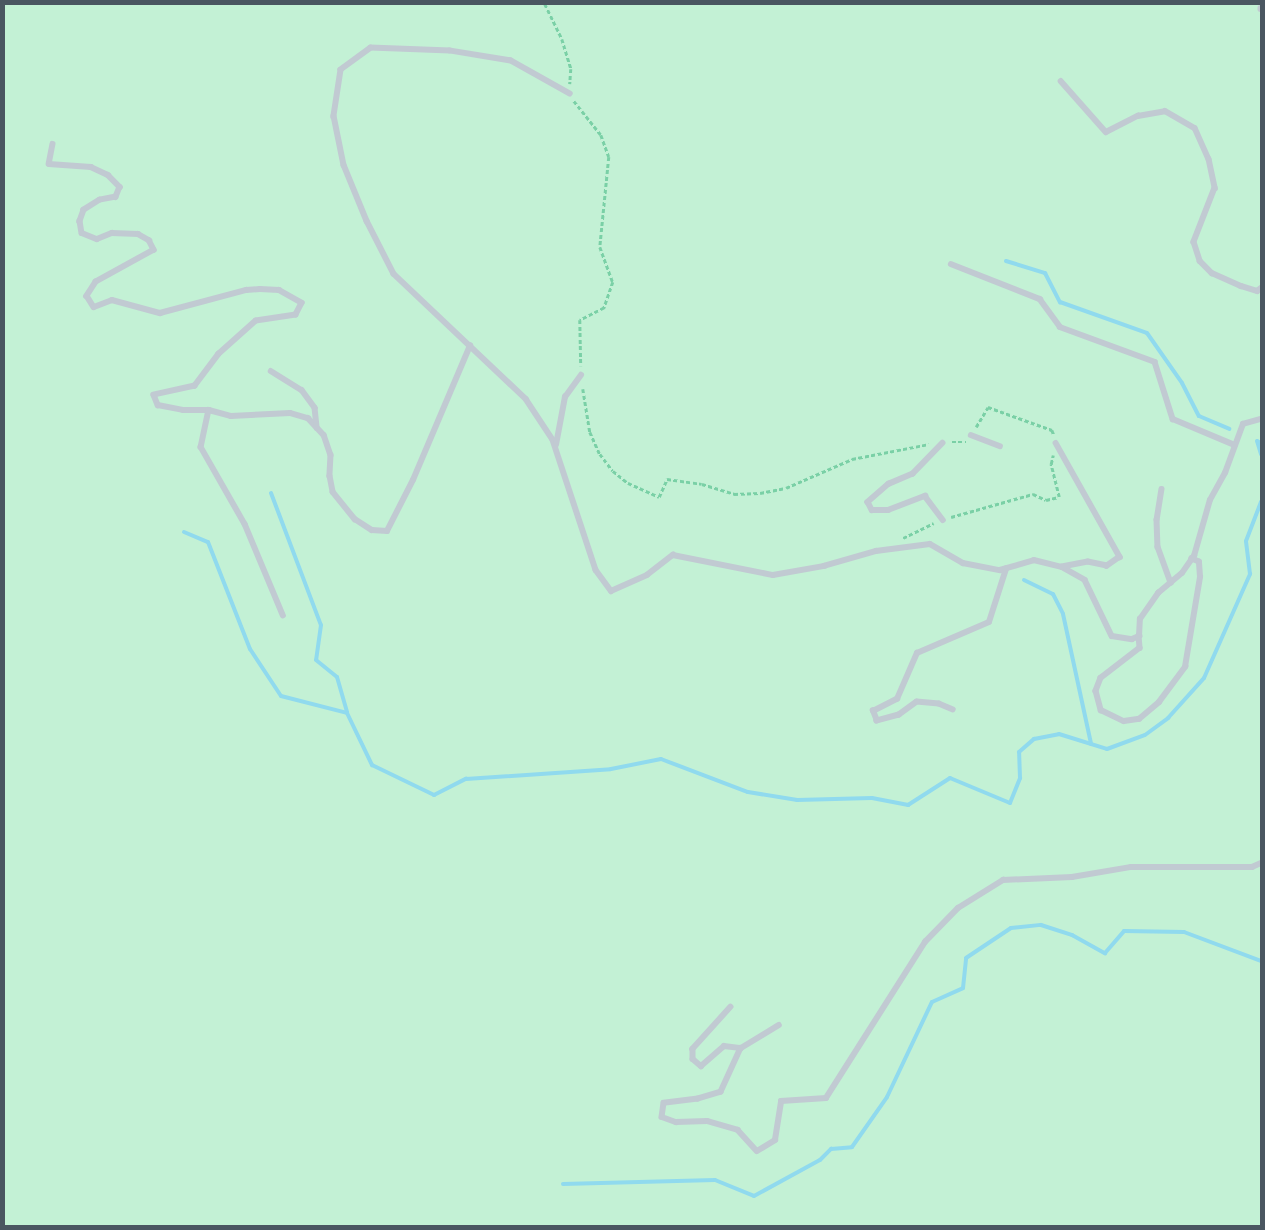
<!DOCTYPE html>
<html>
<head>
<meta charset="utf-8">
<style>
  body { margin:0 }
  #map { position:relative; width:1265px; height:1230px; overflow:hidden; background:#f5f3f3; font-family:"Public Sans",sans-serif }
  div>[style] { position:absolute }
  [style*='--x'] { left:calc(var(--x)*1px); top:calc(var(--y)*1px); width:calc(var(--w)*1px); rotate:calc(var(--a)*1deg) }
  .green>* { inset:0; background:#c3f1d5 }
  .stream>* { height:4px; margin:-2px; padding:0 2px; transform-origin:2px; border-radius:2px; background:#90daee }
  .path>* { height:2.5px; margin-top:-1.25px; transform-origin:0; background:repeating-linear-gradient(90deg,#7ad0a6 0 4px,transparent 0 6.5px) }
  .service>* { height:5.5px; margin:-2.75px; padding:0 2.75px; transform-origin:2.75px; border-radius:2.75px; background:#c1cad2 }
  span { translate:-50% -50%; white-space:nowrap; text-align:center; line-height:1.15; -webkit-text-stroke:4.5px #fff; paint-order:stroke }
  .frame { position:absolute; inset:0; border:5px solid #4a5661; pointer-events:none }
</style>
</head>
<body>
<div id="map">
  <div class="green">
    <div style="clip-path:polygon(4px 4px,1261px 4px,1261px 1226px,4px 1226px)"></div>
  </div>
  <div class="stream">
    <div style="--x:1006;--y:261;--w:41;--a:17.1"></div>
    <div style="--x:1045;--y:273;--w:33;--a:63"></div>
    <div style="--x:1060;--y:302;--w:92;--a:19.6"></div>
    <div style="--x:1147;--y:333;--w:61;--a:55"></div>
    <div style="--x:1182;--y:383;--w:37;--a:63"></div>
    <div style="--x:1199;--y:416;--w:33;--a:23"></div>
    <div style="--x:1261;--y:443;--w:4;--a:-153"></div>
    <div style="--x:1257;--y:441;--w:14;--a:73"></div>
    <div style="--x:271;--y:493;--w:141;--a:69.3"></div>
    <div style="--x:321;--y:625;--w:35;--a:98"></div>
    <div style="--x:316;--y:660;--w:27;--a:39"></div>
    <div style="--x:337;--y:677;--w:37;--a:74"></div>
    <div style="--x:184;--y:532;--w:26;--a:23"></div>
    <div style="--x:208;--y:542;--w:115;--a:68.6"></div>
    <div style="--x:250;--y:649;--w:56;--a:56.6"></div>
    <div style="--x:281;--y:696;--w:68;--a:14.4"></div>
    <div style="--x:347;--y:713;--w:58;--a:64.3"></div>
    <div style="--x:372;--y:765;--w:69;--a:25.8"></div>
    <div style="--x:434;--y:795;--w:36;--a:-27"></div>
    <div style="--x:466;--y:779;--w:145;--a:-3.9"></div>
    <div style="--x:611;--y:769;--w:51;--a:-11.3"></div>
    <div style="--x:661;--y:759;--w:93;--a:20.8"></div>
    <div style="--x:748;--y:792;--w:50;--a:9.3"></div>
    <div style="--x:797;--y:800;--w:75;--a:-1.5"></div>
    <div style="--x:872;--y:798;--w:37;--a:11"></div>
    <div style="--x:908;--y:805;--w:50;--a:-32.7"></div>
    <div style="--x:950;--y:778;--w:65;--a:22.6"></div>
    <div style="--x:1010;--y:803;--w:27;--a:-68"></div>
    <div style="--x:1020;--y:778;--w:26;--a:-92"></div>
    <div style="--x:1019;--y:752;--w:20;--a:-41"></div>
    <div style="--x:1034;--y:739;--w:25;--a:-11"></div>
    <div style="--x:1059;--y:734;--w:50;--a:17.4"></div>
    <div style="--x:1107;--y:749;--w:40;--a:-20.2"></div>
    <div style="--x:1145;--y:735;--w:29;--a:-36"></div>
    <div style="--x:1168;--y:718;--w:54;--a:-48"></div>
    <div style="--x:1204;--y:678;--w:114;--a:-66.1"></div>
    <div style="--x:1250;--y:574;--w:33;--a:-97"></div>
    <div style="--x:1246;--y:541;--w:42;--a:-69"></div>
    <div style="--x:1024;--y:580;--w:32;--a:26"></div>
    <div style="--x:1053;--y:594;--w:22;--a:63"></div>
    <div style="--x:1063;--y:614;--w:133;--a:77.8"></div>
    <div style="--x:563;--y:1184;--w:152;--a:-1.5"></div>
    <div style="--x:715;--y:1180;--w:42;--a:22.3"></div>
    <div style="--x:754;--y:1196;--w:75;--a:-28.6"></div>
    <div style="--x:820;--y:1160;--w:16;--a:-45"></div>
    <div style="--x:831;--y:1149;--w:21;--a:-5"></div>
    <div style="--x:852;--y:1147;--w:61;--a:-55"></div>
    <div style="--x:887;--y:1097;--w:105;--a:-64.7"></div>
    <div style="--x:932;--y:1002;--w:34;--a:-24"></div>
    <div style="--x:963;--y:988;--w:30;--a:-84"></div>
    <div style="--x:966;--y:958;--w:54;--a:-33.7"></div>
    <div style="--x:1011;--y:928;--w:30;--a:-6"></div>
    <div style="--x:1041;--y:925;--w:33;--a:18"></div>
    <div style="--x:1072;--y:935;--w:38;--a:29"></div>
    <div style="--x:1105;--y:953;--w:29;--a:-49"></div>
    <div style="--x:1124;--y:931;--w:60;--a:1"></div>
    <div style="--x:1184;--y:932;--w:82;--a:20.6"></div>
  </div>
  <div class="path">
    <div style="--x:545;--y:4;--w:39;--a:64"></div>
    <div style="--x:562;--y:39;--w:31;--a:73"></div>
    <div style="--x:571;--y:69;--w:15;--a:94"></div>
    <div style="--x:574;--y:101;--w:43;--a:51.5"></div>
    <div style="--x:601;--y:135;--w:23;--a:70"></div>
    <div style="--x:609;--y:157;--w:90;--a:95.7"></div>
    <div style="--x:600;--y:247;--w:37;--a:70"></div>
    <div style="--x:613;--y:282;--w:28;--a:109"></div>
    <div style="--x:604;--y:308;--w:27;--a:153"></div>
    <div style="--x:580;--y:320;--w:46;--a:88.8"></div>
    <div style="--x:583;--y:389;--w:44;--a:80.8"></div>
    <div style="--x:590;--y:432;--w:24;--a:66"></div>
    <div style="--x:600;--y:454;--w:21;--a:53"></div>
    <div style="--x:613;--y:471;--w:19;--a:39"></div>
    <div style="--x:628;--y:483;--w:34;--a:24"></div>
    <div style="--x:659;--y:497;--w:20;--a:-66"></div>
    <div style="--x:667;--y:479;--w:35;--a:8"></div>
    <div style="--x:702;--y:484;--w:34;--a:17"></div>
    <div style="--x:734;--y:494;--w:26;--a:-2"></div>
    <div style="--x:760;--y:493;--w:26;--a:-11"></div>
    <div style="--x:786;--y:488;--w:72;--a:-23.7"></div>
    <div style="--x:852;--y:459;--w:78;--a:-11"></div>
    <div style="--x:976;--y:427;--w:23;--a:-59"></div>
    <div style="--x:988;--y:407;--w:68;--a:19.8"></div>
    <div style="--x:1052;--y:430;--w:5;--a:68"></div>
    <div style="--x:952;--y:442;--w:14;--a:0"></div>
    <div style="--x:951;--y:517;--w:85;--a:-15.7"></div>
    <div style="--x:1033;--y:494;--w:14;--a:25"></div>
    <div style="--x:1046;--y:500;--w:13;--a:-13"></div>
    <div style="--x:1059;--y:497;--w:34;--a:-104"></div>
    <div style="--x:1051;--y:464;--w:9;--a:-77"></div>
    <div style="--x:903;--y:538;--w:34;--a:-26"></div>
  </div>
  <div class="service">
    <div style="--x:1261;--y:8;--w:1;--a:90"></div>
    <div style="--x:1061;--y:81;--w:68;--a:48.6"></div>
    <div style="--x:1106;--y:132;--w:36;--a:-27"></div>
    <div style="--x:1138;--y:116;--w:27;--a:-10"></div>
    <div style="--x:1165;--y:111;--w:34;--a:30"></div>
    <div style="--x:1195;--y:128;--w:34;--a:66"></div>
    <div style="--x:1209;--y:159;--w:30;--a:78"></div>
    <div style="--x:1215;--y:188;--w:58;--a:111.3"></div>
    <div style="--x:1194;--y:242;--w:20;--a:72"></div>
    <div style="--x:1200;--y:261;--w:17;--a:45"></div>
    <div style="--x:1212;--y:273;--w:32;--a:24"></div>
    <div style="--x:1241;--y:286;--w:17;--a:17"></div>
    <div style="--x:1257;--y:291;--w:5;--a:-37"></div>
    <div style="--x:570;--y:94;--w:68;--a:-150.8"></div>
    <div style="--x:511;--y:61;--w:62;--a:-170.7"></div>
    <div style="--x:450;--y:51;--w:79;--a:-177.8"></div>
    <div style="--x:371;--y:48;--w:37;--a:144"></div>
    <div style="--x:341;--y:70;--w:47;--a:98.7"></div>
    <div style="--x:334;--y:116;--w:50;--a:78.5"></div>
    <div style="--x:344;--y:165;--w:61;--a:67.7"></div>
    <div style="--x:367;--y:221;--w:59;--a:63"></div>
    <div style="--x:394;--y:274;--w:182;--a:43.4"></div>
    <div style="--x:526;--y:399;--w:49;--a:56.6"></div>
    <div style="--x:553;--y:440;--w:137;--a:71.7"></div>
    <div style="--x:596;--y:570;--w:26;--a:54"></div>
    <div style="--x:611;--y:591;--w:39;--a:-24"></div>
    <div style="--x:647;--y:575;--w:33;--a:-38"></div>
    <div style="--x:673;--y:555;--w:102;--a:11.3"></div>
    <div style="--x:773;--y:575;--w:52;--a:-10"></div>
    <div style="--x:824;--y:566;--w:54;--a:-16.1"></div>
    <div style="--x:876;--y:551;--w:54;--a:-7.4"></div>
    <div style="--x:930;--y:544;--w:38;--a:30"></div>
    <div style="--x:963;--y:563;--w:38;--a:11"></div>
    <div style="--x:1000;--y:570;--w:35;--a:-16"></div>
    <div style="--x:1034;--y:560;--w:29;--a:14"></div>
    <div style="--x:1062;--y:567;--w:26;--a:29"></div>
    <div style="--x:1085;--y:580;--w:62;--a:64.3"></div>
    <div style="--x:1112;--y:636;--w:20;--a:9"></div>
    <div style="--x:1132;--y:639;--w:8;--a:-23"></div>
    <div style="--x:1139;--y:636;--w:17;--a:-87"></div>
    <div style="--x:1140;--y:619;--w:32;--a:-55"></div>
    <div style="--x:1158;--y:593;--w:31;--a:-40"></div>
    <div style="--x:1182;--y:573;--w:21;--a:-55"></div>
    <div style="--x:1194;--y:556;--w:58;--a:-74.1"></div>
    <div style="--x:1210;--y:500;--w:31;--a:-61"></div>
    <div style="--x:1225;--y:473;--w:52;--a:-69.8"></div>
    <div style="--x:1243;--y:424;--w:19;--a:-16"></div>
    <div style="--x:53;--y:144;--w:20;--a:101"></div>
    <div style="--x:49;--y:164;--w:42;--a:4.1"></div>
    <div style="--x:91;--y:167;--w:19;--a:25"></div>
    <div style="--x:108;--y:175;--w:17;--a:45"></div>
    <div style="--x:120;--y:187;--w:11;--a:112"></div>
    <div style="--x:116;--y:197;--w:16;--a:169"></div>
    <div style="--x:100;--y:200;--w:19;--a:148"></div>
    <div style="--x:84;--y:210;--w:12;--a:110"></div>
    <div style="--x:80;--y:221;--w:12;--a:81"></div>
    <div style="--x:82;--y:233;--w:16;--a:22"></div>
    <div style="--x:97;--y:239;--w:16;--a:-22"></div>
    <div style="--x:112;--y:233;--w:26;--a:2"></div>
    <div style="--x:138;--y:234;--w:13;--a:29"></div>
    <div style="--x:149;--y:240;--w:11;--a:63"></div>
    <div style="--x:154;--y:250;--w:66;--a:151.1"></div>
    <div style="--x:96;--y:282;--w:17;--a:123"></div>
    <div style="--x:87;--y:296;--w:13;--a:58"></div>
    <div style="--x:94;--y:307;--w:19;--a:-21"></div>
    <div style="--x:112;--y:300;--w:50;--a:15.2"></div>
    <div style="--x:160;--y:313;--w:89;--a:-15"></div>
    <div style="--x:246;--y:290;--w:14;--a:-4"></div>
    <div style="--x:260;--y:289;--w:19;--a:3"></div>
    <div style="--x:279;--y:290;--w:26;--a:29"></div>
    <div style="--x:302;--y:303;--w:13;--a:117"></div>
    <div style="--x:296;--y:315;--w:40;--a:171.5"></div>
    <div style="--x:256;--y:321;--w:50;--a:138.3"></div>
    <div style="--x:219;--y:354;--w:40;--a:127"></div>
    <div style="--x:195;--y:386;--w:42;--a:167.6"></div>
    <div style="--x:154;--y:395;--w:11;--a:68"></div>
    <div style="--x:158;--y:405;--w:25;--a:11"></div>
    <div style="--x:183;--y:410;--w:26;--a:0"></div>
    <div style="--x:209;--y:410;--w:23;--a:15"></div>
    <div style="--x:231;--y:416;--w:59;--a:-2.9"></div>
    <div style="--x:290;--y:413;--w:19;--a:16"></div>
    <div style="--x:308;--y:418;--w:23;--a:47"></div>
    <div style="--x:324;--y:435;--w:21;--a:71"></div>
    <div style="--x:331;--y:455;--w:21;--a:93"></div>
    <div style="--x:330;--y:476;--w:16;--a:79"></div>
    <div style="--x:333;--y:492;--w:35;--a:51"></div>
    <div style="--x:355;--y:519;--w:20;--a:33"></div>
    <div style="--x:372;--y:530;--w:15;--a:4"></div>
    <div style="--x:387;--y:531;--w:57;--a:-63"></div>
    <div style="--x:413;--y:480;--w:146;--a:-67"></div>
    <div style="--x:951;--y:264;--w:96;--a:21.5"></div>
    <div style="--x:1040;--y:299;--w:34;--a:54"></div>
    <div style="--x:1060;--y:327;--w:101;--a:20.2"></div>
    <div style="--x:1155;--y:362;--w:60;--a:72.5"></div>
    <div style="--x:1173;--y:419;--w:67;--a:22.8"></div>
    <div style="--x:271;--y:371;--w:36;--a:32"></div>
    <div style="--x:302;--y:390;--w:22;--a:54"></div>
    <div style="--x:315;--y:408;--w:20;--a:84"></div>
    <div style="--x:209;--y:410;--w:38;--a:102"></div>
    <div style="--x:201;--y:447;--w:89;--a:60.3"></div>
    <div style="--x:245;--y:524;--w:99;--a:67.3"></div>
    <div style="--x:971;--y:435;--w:31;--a:21"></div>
    <div style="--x:943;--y:443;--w:43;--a:134.1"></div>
    <div style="--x:913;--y:474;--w:26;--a:157"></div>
    <div style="--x:889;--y:484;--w:28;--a:139"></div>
    <div style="--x:868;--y:502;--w:9;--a:63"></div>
    <div style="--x:872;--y:510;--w:16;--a:0"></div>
    <div style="--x:888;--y:510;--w:40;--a:-21"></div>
    <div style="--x:925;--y:496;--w:30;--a:53"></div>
    <div style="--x:1056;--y:443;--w:131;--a:60.7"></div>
    <div style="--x:1120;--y:557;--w:16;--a:145"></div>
    <div style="--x:1107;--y:566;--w:19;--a:-168"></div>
    <div style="--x:1088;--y:562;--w:26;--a:169"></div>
    <div style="--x:556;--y:445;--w:49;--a:-79.4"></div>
    <div style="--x:565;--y:397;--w:27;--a:-54"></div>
    <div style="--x:1162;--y:489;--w:31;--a:99"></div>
    <div style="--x:1157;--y:520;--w:27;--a:88"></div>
    <div style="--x:1158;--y:547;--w:38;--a:70"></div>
    <div style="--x:1139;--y:636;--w:12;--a:85"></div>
    <div style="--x:1140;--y:648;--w:49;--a:142.4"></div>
    <div style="--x:1101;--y:678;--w:14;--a:111"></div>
    <div style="--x:1096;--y:691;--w:20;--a:75"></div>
    <div style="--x:1101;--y:710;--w:25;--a:26"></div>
    <div style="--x:1124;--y:721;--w:15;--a:-8"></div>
    <div style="--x:1139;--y:719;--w:26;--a:-40"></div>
    <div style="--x:1159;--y:702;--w:44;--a:-53.4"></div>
    <div style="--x:1185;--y:667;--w:91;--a:-80.5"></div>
    <div style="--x:1200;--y:577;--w:15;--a:-94"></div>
    <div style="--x:1199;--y:562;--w:8;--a:-157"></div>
    <div style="--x:953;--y:710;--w:15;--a:-157"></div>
    <div style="--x:939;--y:704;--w:22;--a:-175"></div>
    <div style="--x:917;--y:702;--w:22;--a:144"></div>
    <div style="--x:899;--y:715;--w:23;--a:165"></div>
    <div style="--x:877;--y:721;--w:11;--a:-112"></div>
    <div style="--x:873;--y:711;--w:27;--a:-27"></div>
    <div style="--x:897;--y:699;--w:50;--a:-66.5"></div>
    <div style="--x:917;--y:653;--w:78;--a:-23.3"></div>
    <div style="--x:989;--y:622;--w:56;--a:-72.2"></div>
    <div style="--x:731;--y:1007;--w:57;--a:132.1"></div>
    <div style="--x:693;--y:1049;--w:10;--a:90"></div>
    <div style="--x:693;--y:1059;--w:11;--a:41"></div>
    <div style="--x:701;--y:1066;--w:30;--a:-41"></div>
    <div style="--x:724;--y:1046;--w:17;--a:7"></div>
    <div style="--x:741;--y:1048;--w:48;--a:114.4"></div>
    <div style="--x:721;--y:1092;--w:24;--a:163"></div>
    <div style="--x:698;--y:1099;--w:34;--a:173"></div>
    <div style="--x:664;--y:1103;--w:14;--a:98"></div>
    <div style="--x:662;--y:1117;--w:15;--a:20"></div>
    <div style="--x:676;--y:1122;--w:31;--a:-2"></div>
    <div style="--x:707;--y:1121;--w:32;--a:16"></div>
    <div style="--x:738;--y:1130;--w:28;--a:48"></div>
    <div style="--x:757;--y:1151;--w:21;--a:-31"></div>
    <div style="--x:775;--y:1140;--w:39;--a:-81"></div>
    <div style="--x:781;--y:1101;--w:45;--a:-3.8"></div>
    <div style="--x:826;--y:1098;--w:185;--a:-57.6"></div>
    <div style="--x:925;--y:942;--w:47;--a:-45.9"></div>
    <div style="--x:958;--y:908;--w:53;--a:-31.9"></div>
    <div style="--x:1003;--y:880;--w:69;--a:-2.5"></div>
    <div style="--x:1072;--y:877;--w:60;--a:-9.6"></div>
    <div style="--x:1131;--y:867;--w:121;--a:0"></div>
    <div style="--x:1252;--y:867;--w:10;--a:-24"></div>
    <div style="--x:741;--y:1048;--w:44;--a:-31.2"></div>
  </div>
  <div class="frame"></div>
</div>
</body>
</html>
